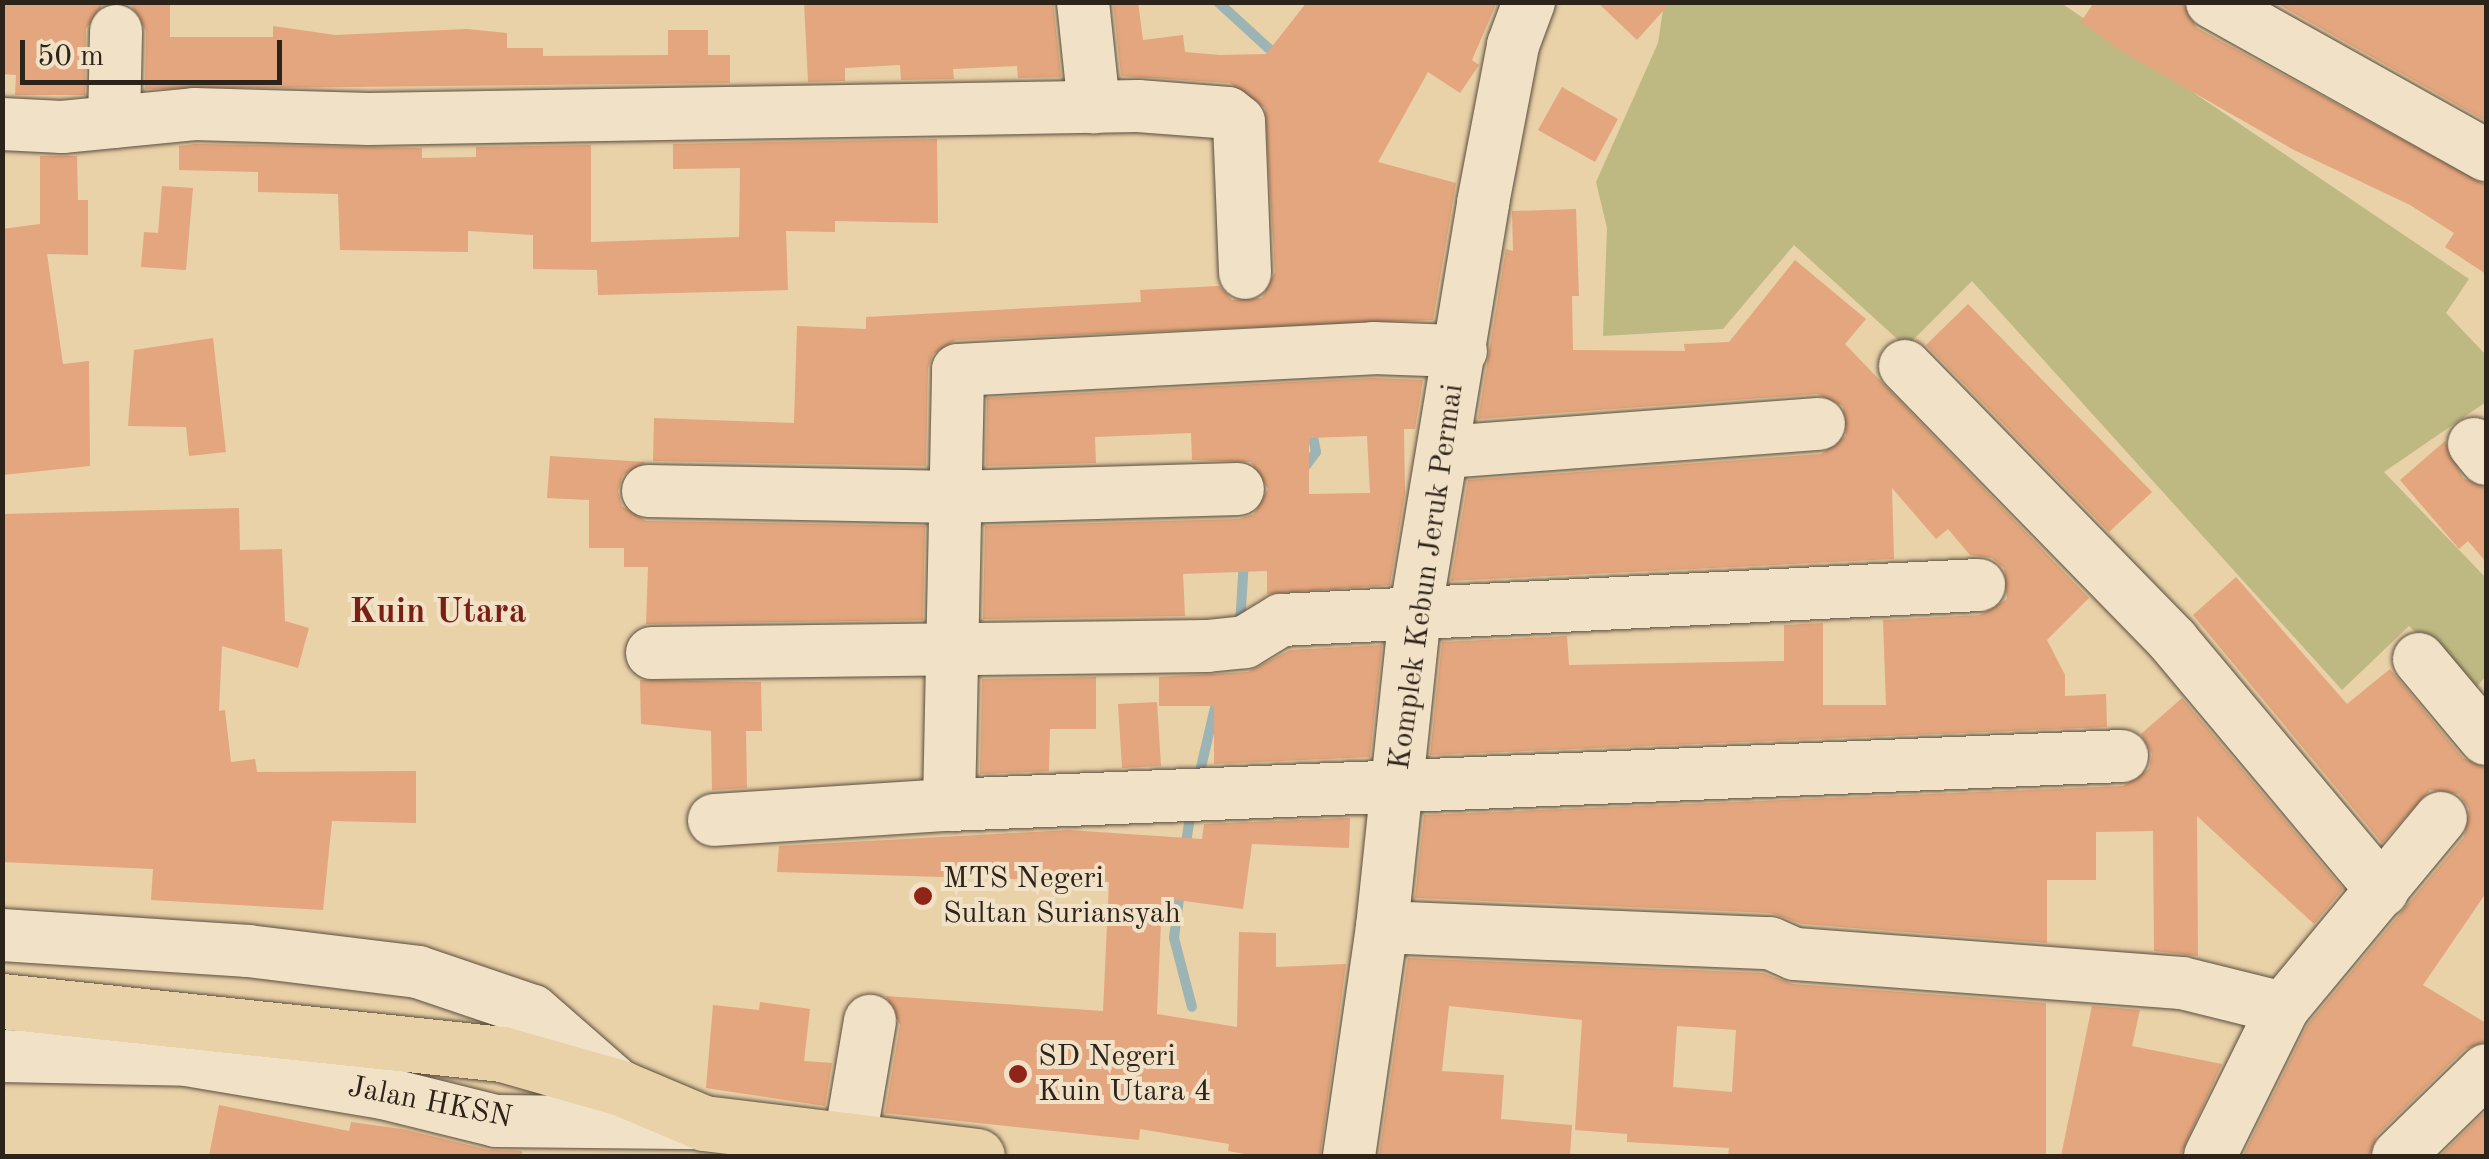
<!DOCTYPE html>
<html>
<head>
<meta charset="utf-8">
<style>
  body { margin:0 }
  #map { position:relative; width:2489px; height:1159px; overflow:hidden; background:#e9d1a8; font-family:"Old Standard TT",serif }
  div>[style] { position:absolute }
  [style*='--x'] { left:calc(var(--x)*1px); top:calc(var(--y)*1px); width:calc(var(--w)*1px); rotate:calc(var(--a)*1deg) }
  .green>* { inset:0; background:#beb983 }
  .stream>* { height:10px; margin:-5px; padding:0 5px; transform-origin:5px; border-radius:5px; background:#9db4b5 }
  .building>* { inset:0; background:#e4a67e }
  .roads { filter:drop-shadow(0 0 2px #5b4e3e) drop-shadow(0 0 2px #5b4e3e) }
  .minor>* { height:52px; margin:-26px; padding:0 26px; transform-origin:26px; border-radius:26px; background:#f1e1c6 }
  .major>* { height:55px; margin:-27.5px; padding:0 27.5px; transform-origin:27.5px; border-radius:27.5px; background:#e9d1a8 }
  .dots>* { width:28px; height:28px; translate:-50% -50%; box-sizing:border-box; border:5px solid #f1e1c6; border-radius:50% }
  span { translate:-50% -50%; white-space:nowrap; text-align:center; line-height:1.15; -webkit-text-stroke:8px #f1e1c6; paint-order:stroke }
  .street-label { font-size:30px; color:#2c231b }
  .poi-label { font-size:30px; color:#2c231b }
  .left { translate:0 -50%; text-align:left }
  .quarter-label { font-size:35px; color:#7a1f14; font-weight:700 }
  .frame { position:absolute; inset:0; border:5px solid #2c231b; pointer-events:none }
  .scale { position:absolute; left:20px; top:40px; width:262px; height:45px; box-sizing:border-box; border:5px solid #2c231b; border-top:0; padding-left:12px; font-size:30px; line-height:35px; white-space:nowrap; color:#2c231b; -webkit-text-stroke:8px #f1e1c6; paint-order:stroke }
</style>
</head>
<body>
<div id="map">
  <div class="green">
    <div style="clip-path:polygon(1664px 3px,2061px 3px,2469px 279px,2446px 313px,2486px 355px,2486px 402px,2384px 472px,2486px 578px,2486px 676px,2475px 689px,2409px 626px,2342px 690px,1972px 281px,1906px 347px,1794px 245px,1723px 329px,1603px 336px,1607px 228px,1596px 182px,1658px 43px)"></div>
  </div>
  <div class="stream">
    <div style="--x:1218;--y:2;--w:81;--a:42.5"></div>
    <div style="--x:1301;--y:472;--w:25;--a:-53"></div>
    <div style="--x:1316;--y:452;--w:26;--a:-101"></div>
    <div style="--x:1240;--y:626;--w:68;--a:-86.6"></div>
    <div style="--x:1198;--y:780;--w:87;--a:-76.8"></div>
    <div style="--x:1185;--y:849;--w:37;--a:-81"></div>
    <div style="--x:1180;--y:891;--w:47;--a:97.3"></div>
    <div style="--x:1174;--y:938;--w:71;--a:75.4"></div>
  </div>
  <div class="building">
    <div style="clip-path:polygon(2px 2px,103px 4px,86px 29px,85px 95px,15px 95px,16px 75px,2px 74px)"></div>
    <div style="clip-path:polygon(804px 2px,1053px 2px,1061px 77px,1018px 78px,1017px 66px,953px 69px,954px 79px,901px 80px,900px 65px,845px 68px,845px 81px,808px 82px)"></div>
    <div style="clip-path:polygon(1113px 2px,1138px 2px,1143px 40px,1183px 35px,1185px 52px,1220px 55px,1266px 54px,1307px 2px,1497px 2px,1472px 60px,1479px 65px,1460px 93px,1428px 72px,1378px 162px,1456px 183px,1433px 320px,956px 340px,933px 354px,928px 368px,926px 466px,653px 461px,654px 418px,794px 423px,797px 326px,866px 329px,866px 317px,1141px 302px,1140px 290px,1219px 286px,1232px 300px,1262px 298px,1275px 272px,1265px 108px,1230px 83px,1121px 76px)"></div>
    <div style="clip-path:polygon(1597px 2px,1671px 2px,1637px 40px)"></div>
    <div style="clip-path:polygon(2094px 2px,2182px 2px,2197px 28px,2486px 185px,2486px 274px,2445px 247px,2454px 233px,2410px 205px,2294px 150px,2121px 51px,2081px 22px)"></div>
    <div style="clip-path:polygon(2274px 2px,2486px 2px,2486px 121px)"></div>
    <div style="clip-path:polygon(131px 5px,170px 5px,170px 37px,273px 37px,273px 26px,335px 35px,467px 29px,507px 33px,507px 48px,543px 48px,543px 56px,668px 55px,668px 30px,708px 30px,708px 55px,730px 55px,730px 83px,145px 89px,146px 31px)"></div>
    <div style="clip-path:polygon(1562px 87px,1618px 119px,1595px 162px,1538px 130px)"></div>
    <div style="clip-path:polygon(937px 139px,938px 223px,835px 221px,835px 232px,786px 231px,788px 290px,598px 295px,597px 270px,533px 269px,533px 235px,468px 231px,468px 252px,340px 250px,338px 194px,258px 192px,258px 172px,179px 170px,179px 146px,195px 144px,422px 148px,422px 158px,476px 157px,476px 147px,591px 145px,591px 242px,739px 237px,740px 168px,673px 169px,673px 144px)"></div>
    <div style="clip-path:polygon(40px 156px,77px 156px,78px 200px,88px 200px,88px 255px,47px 254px,63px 364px,89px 361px,90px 466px,2px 475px,2px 229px,40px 224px)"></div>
    <div style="clip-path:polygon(162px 186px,193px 188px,186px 270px,141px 267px,144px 232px,158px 233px)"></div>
    <div style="clip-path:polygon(1576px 209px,1579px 296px,1572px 296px,1573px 350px,1685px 351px,1684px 344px,1729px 342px,1795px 260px,1866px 319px,1845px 344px,2089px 598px,2047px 640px,2065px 675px,2065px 696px,2106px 694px,2107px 727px,1430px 755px,1442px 642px,1567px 636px,1569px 665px,1784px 661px,1784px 625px,1823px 623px,1823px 705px,1886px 705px,1883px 620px,1980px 615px,2007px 599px,2004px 568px,1992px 558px,1970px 555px,1948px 529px,1936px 539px,1892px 488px,1894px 559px,1451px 581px,1468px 480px,1821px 454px,1846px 436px,1843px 406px,1817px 394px,1478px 419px,1506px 249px,1513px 251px,1512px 211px)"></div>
    <div style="clip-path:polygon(1968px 304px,2152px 492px,2109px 532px,1926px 345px)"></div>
    <div style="clip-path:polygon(213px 338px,226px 452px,189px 456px,186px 427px,128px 426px,134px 350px)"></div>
    <div style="clip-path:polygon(evenodd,1373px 378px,1423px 380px,1415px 429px,1404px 429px,1405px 493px,1390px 585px,1267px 594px,1267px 571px,1183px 574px,1185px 616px,983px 619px,985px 526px,1239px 519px,1254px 514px,1268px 489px,1251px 462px,1192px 460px,1191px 433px,1095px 437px,1096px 463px,986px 466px,987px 398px,1373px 378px,1367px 436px,1370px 493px,1309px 494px,1309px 438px,1367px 436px)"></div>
    <div style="clip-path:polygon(2445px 441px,2463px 478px,2486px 488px,2486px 562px,2468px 541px,2459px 549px,2400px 480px)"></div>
    <div style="clip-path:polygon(550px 456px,646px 462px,623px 475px,618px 491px,622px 506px,646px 521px,925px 526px,923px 620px,646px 624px,648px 567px,624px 567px,624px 548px,589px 548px,589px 500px,547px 498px)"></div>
    <div style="clip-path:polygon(239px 508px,240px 550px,282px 549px,285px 621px,309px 628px,298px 668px,222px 646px,219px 711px,225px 710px,231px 762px,255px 759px,257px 772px,416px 771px,416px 823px,332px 821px,323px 910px,151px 900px,153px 869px,2px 862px,2px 514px)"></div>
    <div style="clip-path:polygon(2236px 577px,2347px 704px,2390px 669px,2463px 758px,2486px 768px,2486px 893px,2423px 985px,2486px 1023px,2486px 1041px,2465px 1049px,2377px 1135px,2369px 1156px,2243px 1156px,2308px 1024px,2464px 837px,2469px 809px,2459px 794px,2430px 790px,2382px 843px,2193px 615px)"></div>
    <div style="clip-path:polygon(1382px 645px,1370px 757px,1214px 764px,1214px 706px,1159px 706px,1159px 677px,1248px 672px,1290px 650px)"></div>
    <div style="clip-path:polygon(1096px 677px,1096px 729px,1050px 729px,1049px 771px,980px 774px,982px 679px)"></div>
    <div style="clip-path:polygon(640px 680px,761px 682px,762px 731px,746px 731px,747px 788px,712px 790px,711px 731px,641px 724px)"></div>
    <div style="clip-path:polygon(2182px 698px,2343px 889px,2314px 924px,2197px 816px,2198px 956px,2154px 951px,2153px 831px,2096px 832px,2096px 880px,2047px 880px,2047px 943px,1802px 924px,1771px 913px,1415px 898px,1424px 815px,2123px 786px,2149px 769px,2152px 754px,2141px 734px)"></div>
    <div style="clip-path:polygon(1157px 702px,1161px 766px,1122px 768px,1118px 704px)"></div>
    <div style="clip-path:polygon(1350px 818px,1349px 848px,1252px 844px,1243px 909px,1162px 898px,1157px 1014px,1237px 1027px,1239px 932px,1276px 933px,1276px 967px,1346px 964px,1320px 1156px,1257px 1156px,1228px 1151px,1229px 1144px,1140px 1129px,1139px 1140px,885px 1113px,900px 1025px,886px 996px,1103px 1011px,1109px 882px,777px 872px,779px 846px,1069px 830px,1202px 839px,1204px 824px)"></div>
    <div style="clip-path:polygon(evenodd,1408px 958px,1763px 973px,1793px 984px,2046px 1003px,2046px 1156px,1728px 1156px,1729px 1148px,1627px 1142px,1627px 1134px,1575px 1130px,1582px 1020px,1449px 1006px,1442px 1071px,1504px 1075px,1501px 1119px,1572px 1125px,1570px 1156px,1379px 1156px,1408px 958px,1677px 1026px,1736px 1030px,1732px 1092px,1673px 1087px,1677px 1026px)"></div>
    <div style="clip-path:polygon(760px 1002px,810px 1009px,804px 1061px,832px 1063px,825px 1106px,706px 1088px,713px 1005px,759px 1010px)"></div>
    <div style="clip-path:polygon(2092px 1006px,2140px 1010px,2132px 1046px,2222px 1064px,2180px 1156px,2061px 1156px)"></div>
    <div style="clip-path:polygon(219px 1105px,349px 1131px,351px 1122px,402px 1129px,489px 1150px,522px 1151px,522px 1156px,209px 1156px)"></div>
    <div style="clip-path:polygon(2486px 1111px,2486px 1156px,2440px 1156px)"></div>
  </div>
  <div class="roads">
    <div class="minor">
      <div style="--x:1083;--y:2;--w:106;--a:84"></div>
      <div style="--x:2212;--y:2;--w:314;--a:29.2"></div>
      <div style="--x:114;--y:122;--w:91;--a:-88.7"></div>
      <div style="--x:2;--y:124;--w:60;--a:2.9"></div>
      <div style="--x:62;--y:127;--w:133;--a:-5.6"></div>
      <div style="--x:194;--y:114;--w:175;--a:1.6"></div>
      <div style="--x:369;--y:119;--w:769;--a:-0.97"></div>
      <div style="--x:1138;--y:106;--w:90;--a:4.4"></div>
      <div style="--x:1228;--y:113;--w:14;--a:39"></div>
      <div style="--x:1239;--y:122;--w:151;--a:87.7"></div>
      <div style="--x:1905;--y:366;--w:384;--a:45.7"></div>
      <div style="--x:2173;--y:641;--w:326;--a:50"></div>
      <div style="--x:2474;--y:444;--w:19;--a:51"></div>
      <div style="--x:1445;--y:452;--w:375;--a:-4.3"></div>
      <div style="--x:648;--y:491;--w:307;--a:1.1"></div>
      <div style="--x:955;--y:497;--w:283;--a:-1.6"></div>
      <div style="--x:652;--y:653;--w:555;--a:-0.72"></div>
      <div style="--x:1207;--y:646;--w:38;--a:-6"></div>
      <div style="--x:1245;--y:642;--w:42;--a:-31.4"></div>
      <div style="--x:1281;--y:620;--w:699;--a:-2.87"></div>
      <div style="--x:2419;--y:659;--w:104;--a:50.1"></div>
      <div style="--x:949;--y:805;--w:435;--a:-88.8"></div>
      <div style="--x:958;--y:370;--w:416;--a:-3"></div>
      <div style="--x:1373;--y:348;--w:88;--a:2"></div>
      <div style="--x:714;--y:820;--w:235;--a:-3.7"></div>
      <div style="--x:949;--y:805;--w:1174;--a:-2.39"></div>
      <div style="--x:1382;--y:927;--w:388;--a:2.4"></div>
      <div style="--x:1770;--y:943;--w:27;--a:24"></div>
      <div style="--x:1795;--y:954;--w:388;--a:4.3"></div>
      <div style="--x:2182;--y:983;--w:104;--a:13.9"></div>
      <div style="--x:2;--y:935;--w:247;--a:3.7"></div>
      <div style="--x:248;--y:951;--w:171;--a:7"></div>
      <div style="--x:418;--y:972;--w:121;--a:18.7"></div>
      <div style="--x:533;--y:1011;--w:117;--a:41.2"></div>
      <div style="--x:2;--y:1056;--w:185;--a:1.2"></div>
      <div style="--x:187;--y:1060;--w:199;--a:9.6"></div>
      <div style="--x:383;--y:1093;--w:116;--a:13.9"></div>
      <div style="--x:496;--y:1121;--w:208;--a:0.6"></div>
      <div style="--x:849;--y:1145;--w:126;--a:-80.4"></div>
      <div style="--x:1349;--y:1156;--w:231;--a:-81.8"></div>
      <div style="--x:1382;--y:927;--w:314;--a:-84"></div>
      <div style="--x:1415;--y:615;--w:418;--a:-80.6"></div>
      <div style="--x:1483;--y:203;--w:161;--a:-79.2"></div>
      <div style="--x:1513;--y:45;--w:46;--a:-69.6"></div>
      <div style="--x:2210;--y:1156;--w:165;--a:-63.7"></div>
      <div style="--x:2283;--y:1008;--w:247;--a:-50.3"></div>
      <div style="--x:2398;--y:1156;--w:123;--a:-44.3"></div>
    </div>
    <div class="major">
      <div style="--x:2;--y:1001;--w:503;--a:6.05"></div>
      <div style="--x:502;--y:1054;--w:124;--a:15.9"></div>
      <div style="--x:621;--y:1088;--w:90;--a:22.9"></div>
      <div style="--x:704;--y:1123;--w:275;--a:6.9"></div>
    </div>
  </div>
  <div class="dots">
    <div style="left:923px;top:896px;background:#8f2418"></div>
    <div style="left:1018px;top:1074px;background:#8f2418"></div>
  </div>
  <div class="street-label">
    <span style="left:1427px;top:577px;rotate:-82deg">Komplek Kebun Jeruk Permai</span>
    <span style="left:430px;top:1103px;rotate:11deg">Jalan HKSN</span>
  </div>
  <div class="poi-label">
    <span class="left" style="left:943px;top:896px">MTS Negeri<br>Sultan Suriansyah</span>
    <span class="left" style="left:1038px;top:1074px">SD Negeri<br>Kuin Utara 4</span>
  </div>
  <div class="quarter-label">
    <span style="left:438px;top:613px">Kuin Utara</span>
  </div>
  <div class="frame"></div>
  <div class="scale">50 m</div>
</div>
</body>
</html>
